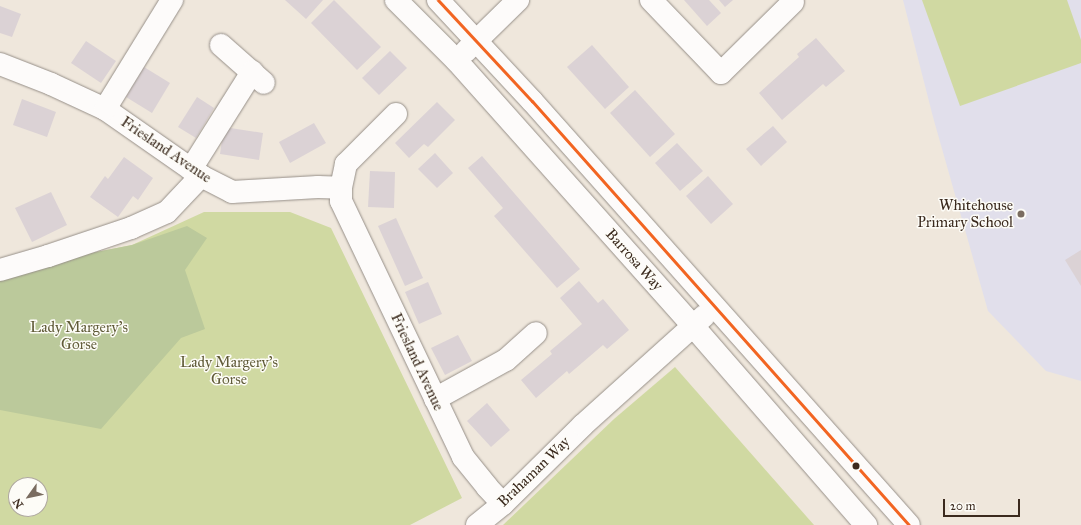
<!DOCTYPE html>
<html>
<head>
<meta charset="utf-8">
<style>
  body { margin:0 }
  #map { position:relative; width:1081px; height:525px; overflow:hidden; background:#efe7dc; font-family:"IM FELL Great Primer",serif }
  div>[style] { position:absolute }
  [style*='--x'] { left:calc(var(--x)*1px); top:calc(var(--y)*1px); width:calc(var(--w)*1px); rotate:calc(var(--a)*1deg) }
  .built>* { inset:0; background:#e1dfeb }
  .green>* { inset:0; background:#d0d9a2 }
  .forest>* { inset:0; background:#bbc99b }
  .building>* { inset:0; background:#dbd2d5 }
  .roads { filter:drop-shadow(0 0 1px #968f88) drop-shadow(0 0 1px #968f88) }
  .minor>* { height:22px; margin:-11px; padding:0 11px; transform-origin:11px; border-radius:11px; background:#fdfbfa }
  .bus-1>* { height:3px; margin:-1.5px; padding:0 1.5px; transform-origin:1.5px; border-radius:1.5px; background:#f26522 }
  .dots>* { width:11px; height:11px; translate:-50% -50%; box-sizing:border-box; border:2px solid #fdfcf7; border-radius:50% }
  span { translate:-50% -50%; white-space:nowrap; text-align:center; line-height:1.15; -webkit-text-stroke:3px #fdfcf7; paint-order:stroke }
  .street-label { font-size:15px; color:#3b2a1e }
  .poi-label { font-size:15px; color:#3b2a1e }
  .right { translate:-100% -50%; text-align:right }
  .park-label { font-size:15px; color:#605b38 }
  .north { position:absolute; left:8px; top:477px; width:40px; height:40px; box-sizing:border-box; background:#fdfcf7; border:1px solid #afa8a0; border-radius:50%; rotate:237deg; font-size:11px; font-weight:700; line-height:16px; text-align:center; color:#3b2a1e }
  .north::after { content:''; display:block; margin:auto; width:14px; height:18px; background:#7a6c60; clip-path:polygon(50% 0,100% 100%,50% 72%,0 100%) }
  .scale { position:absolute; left:943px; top:499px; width:77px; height:18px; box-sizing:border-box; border:2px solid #3b2a1e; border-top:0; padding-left:5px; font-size:12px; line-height:14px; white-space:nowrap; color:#3b2a1e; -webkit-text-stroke:3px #fdfcf7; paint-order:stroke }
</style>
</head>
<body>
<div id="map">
  <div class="built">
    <div style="clip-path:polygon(903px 0,1081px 0,1081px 381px,1046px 371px,988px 311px,933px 117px)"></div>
  </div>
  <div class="green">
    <div style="clip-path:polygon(922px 0,1067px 0,1081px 40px,1081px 63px,960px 106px)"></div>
    <div style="clip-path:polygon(evenodd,204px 212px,290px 212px,331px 228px,462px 498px,410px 525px,0 525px,0 271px,132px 245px,204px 212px,16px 485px,40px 485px,40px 509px,16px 509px,16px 485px)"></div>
    <div style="clip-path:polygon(675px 367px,814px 525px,503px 525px,614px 419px)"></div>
  </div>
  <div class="forest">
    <div style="clip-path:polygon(187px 226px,207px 238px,185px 270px,205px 329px,181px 338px,101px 429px,0 410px,0 271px,132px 245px)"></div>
  </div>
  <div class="building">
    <div style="clip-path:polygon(285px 0,323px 0,306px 19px)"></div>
    <div style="clip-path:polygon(334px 0,381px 47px,357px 70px,311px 23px)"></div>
    <div style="clip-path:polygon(684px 0,709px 0,721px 13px,707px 26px)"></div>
    <div style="clip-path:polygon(719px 0,733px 0,725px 7px)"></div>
    <div style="clip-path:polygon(0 6px,21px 14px,12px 37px,0 33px)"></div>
    <div style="clip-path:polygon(816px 38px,845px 71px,826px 87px,823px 84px,782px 120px,759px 93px,799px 57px,797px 54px)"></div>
    <div style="clip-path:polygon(86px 41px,116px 61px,101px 83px,71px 63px)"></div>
    <div style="clip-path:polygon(592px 45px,629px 87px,605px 109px,567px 67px)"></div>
    <div style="clip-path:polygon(390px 51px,407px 68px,379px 95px,362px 78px)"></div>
    <div style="clip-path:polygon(144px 67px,170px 83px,152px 113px,126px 97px)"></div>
    <div style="clip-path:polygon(635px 90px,675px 134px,650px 157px,610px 113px)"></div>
    <div style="clip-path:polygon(197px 97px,214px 108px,196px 138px,178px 127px)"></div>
    <div style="clip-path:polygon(22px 99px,56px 112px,47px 137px,13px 125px)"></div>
    <div style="clip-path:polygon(437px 102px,455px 120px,428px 147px,424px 144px,409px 158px,395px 143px)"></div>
    <div style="clip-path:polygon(314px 123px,326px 143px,290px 163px,279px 142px)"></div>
    <div style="clip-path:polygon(773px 126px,787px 142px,761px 166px,746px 149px)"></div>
    <div style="clip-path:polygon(224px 127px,263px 133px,259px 160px,220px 154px)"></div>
    <div style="clip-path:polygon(677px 143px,703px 171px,680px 191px,655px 163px)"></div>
    <div style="clip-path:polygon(435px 153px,453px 173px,437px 188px,418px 169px)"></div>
    <div style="clip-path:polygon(482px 156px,580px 269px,557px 288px,494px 216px,503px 208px,468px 168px)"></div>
    <div style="clip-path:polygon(124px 157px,153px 178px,138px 200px,133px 196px,118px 217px,90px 197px,105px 176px,108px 179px)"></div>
    <div style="clip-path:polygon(370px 171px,395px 172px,394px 208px,368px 207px)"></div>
    <div style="clip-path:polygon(708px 176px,733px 204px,711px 224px,686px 196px)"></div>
    <div style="clip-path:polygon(51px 192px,67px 225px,32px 242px,15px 208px)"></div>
    <div style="clip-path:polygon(396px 218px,423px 278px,405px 286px,378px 226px)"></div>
    <div style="clip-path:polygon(1081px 250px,1081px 286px,1065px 260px)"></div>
    <div style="clip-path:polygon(579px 281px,598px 303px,603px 299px,629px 330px,607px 349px,603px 345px,569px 374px,567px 371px,536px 398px,521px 380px,552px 354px,550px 351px,582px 324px,560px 298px)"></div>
    <div style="clip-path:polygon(428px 282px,442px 314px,419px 324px,405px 292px)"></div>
    <div style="clip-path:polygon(458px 335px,472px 361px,445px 375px,431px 348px)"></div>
    <div style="clip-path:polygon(487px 403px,510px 430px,491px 447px,467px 421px)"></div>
  </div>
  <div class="roads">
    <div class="minor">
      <div style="--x:396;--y:0;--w:85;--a:45"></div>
      <div style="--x:456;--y:60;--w:356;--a:48.3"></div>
      <div style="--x:693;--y:326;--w:264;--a:49"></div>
      <div style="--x:438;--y:0;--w:138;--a:47.1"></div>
      <div style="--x:532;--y:101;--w:567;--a:48.36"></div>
      <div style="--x:651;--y:0;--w:101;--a:46.2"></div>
      <div style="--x:721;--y:73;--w:101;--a:-44.6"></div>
      <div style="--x:221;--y:45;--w:57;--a:41.5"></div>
      <div style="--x:466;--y:51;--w:73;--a:-44.4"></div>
      <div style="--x:0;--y:64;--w:55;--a:21.4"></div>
      <div style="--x:51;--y:84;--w:60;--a:24.8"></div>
      <div style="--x:105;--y:109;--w:117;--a:34.9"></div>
      <div style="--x:201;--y:176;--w:35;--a:27"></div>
      <div style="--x:232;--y:192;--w:86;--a:-3.3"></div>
      <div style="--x:318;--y:187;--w:23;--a:2"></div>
      <div style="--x:105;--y:109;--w:128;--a:-58.4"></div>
      <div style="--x:396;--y:114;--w:71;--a:135"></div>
      <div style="--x:346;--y:164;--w:25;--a:102"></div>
      <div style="--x:341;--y:188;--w:13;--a:90"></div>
      <div style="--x:341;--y:201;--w:284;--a:64.5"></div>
      <div style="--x:463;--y:457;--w:38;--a:51"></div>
      <div style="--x:487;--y:487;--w:23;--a:47"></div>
      <div style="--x:191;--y:169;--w:115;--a:-57.8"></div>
      <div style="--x:0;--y:270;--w:50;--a:-16.3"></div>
      <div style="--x:48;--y:256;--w:88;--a:-18.6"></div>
      <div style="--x:131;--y:228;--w:39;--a:-24"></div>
      <div style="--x:167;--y:212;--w:50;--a:-46.6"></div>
      <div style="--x:435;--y:399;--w:81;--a:-28.8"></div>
      <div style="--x:506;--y:360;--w:40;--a:-42"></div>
      <div style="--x:477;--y:525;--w:33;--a:-39"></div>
      <div style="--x:503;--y:504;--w:112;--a:-44.6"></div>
      <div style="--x:583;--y:425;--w:163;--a:-42"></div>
    </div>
  </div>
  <div class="bus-1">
    <div style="--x:438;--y:0;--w:138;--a:47.1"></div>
    <div style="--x:532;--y:101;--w:567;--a:48.36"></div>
  </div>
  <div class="dots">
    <div style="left:1021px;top:214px;background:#7a6c60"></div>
    <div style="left:856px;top:466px;background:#3b2a1e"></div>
  </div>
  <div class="street-label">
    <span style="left:166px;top:150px;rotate:34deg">Friesland Avenue</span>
    <span style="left:634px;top:260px;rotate:48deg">Barrosa Way</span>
    <span style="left:417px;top:362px;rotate:65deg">Friesland Avenue</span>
    <span style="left:534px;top:472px;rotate:-44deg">Brahaman Way</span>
  </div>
  <div class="poi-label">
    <span class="right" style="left:1013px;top:214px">Whitehouse<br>Primary School</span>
  </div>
  <div class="park-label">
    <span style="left:79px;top:336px">Lady Margery’s<br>Gorse</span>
    <span style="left:229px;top:371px">Lady Margery's<br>Gorse</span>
  </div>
  <div class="north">N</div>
  <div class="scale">20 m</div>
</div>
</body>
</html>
